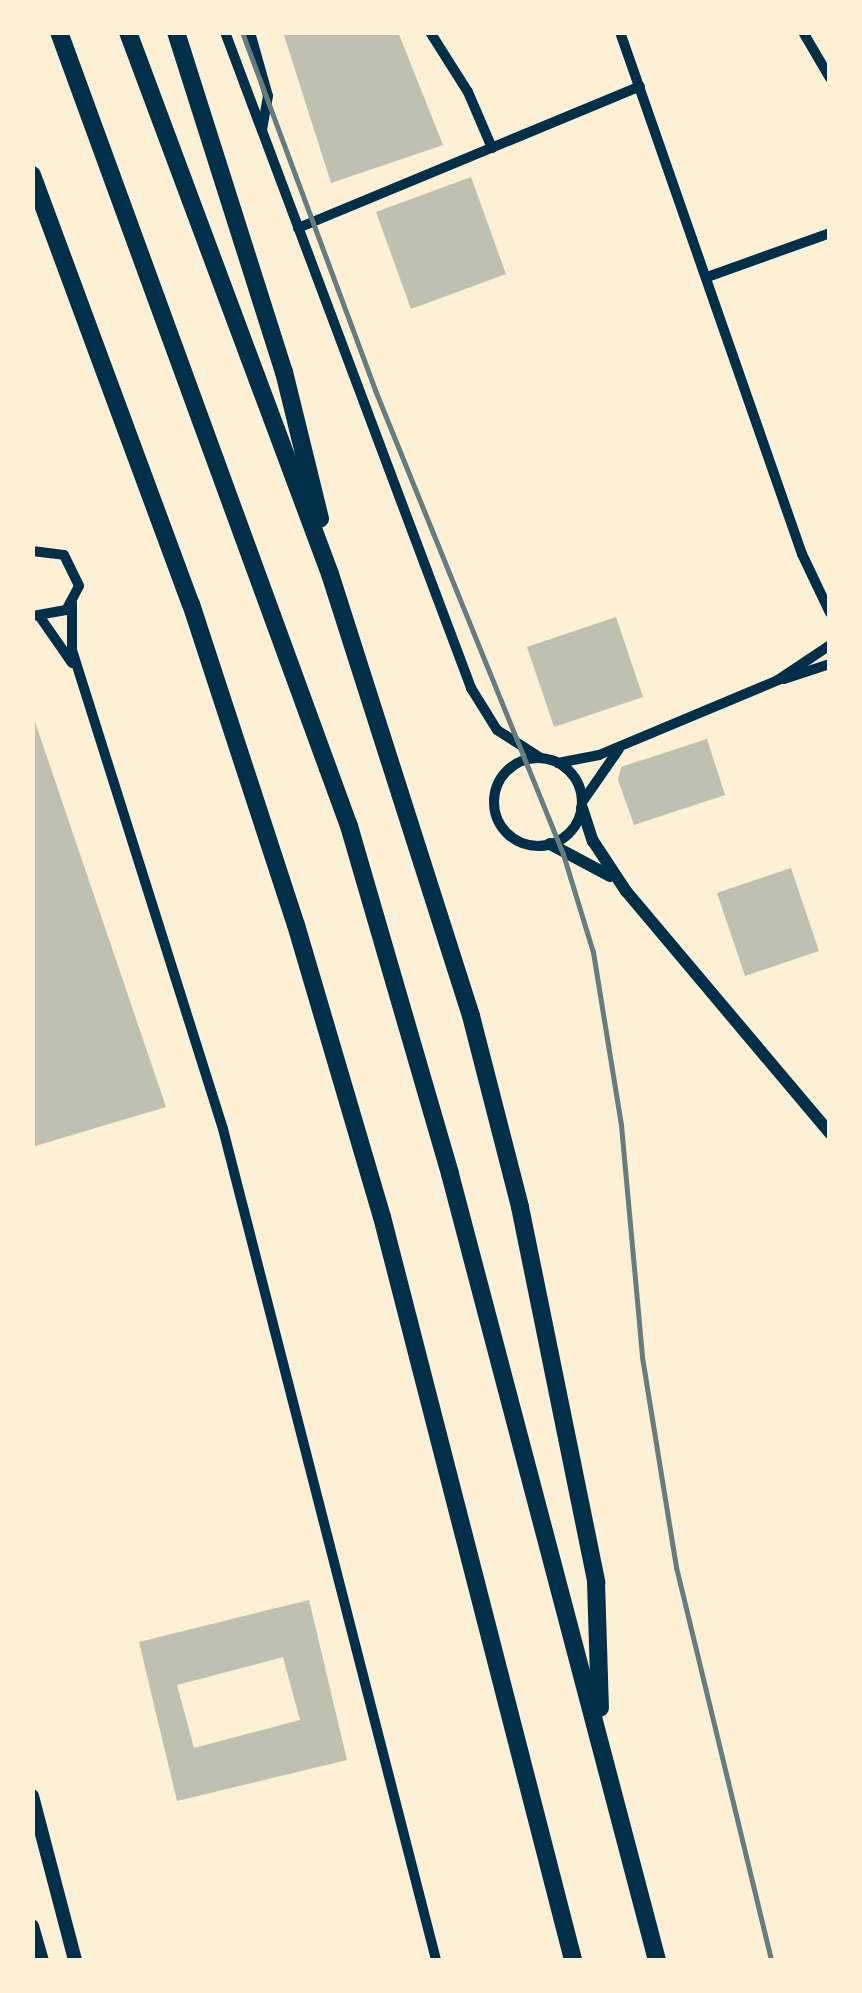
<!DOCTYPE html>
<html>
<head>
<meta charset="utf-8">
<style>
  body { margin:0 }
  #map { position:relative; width:862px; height:1993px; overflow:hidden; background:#fdf0d5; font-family:"Asap Condensed",sans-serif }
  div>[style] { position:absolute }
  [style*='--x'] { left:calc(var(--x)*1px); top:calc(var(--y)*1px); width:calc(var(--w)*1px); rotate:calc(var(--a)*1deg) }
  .building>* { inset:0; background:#bec0b2 }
  .minor>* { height:10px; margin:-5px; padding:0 5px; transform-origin:5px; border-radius:5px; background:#003049 }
  .minor>.ring { margin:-5px; padding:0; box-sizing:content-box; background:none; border:10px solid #003049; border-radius:50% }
  .tertiary>* { height:12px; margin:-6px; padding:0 6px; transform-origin:6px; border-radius:6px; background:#003049 }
  .secondary>* { height:14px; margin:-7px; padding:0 7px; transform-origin:7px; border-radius:7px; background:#003049 }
  .motorway>* { height:18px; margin:-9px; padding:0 9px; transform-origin:9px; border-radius:9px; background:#003049 }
  .rail>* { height:5px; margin:-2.5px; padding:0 2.5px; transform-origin:2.5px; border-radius:2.5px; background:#657d81 }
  span { translate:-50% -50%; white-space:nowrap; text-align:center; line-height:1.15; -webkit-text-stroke:8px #fdf0d5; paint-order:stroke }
  .frame { position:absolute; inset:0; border:35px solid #fdf0d5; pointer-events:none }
</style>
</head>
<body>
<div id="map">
  <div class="building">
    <div style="clip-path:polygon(283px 32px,398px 32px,443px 145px,331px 183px)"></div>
    <div style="clip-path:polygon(471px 177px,506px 274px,411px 309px,376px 212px)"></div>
    <div style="clip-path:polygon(616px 617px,643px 697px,554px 727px,527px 647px)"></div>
    <div style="clip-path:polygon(32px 713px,166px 1107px,32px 1147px)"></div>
    <div style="clip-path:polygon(707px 739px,725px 795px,634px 825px,618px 780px,621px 767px)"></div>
    <div style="clip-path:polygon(791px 868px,819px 951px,745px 976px,717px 893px)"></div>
    <div style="clip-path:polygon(evenodd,309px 1600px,347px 1760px,177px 1801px,139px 1642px,309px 1600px,283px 1657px,300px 1720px,194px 1748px,177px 1685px,283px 1657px)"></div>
  </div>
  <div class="minor">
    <div style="--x:225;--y:32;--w:701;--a:69.44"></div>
    <div style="--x:471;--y:688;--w:49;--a:58.2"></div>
    <div style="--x:497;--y:730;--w:52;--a:32.5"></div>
    <div style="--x:250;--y:32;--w:66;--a:74.3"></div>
    <div style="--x:268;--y:96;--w:35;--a:100"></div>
    <div style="--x:430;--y:32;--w:71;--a:57.7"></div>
    <div style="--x:468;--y:92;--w:61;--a:66.8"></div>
    <div style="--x:620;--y:32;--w:553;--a:70.78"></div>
    <div style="--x:802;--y:554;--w:65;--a:64.6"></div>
    <div style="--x:803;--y:32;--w:53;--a:59.6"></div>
    <div style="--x:298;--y:228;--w:370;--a:-22.5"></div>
    <div style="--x:710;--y:276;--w:127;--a:-19.7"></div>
    <div style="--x:32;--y:551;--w:32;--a:7"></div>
    <div style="--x:64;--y:555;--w:34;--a:64"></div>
    <div style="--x:79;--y:586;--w:27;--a:118"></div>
    <div style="--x:66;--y:610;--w:35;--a:170"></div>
    <div style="--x:72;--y:603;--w:47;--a:90"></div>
    <div style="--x:72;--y:650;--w:502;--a:72.5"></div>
    <div style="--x:223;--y:1129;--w:858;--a:75.62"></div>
    <div style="--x:40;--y:617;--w:56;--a:55.2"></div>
    <div style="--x:784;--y:679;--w:48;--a:-18.1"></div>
    <div class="ring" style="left:494px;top:758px;width:78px;height:78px"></div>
    <div style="--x:558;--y:763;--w:42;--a:-11"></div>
    <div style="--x:599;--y:755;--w:194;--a:-22.7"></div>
    <div style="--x:778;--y:680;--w:63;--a:-33.9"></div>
    <div style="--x:583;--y:801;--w:63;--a:-55.3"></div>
  </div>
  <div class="tertiary">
    <div style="--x:582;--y:808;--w:35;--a:72"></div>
    <div style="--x:593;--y:841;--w:60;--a:56.6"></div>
    <div style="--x:626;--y:891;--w:317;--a:49.9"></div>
    <div style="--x:550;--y:844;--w:68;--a:28.1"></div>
  </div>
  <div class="secondary">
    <div style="--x:32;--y:1796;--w:170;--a:75.3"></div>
    <div style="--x:32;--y:1926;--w:35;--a:74"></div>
  </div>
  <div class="motorway">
    <div style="--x:59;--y:32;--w:845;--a:69.94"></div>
    <div style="--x:349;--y:826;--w:362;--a:73.8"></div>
    <div style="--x:450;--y:1174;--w:813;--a:75.25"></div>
    <div style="--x:128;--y:32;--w:578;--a:69.56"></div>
    <div style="--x:330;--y:574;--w:464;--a:72.3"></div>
    <div style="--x:471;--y:1016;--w:197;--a:75.6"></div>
    <div style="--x:520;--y:1207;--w:383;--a:78.5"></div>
    <div style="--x:596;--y:1582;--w:126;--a:88.2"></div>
    <div style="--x:176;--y:32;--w:357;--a:72.4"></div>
    <div style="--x:284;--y:372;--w:151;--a:76.2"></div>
    <div style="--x:32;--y:175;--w:458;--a:69.7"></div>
    <div style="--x:191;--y:604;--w:338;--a:71.9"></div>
    <div style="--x:296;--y:925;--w:304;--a:73.6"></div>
    <div style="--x:382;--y:1217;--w:767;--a:75.58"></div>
  </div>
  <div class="rail">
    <div style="--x:242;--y:32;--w:382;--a:69.6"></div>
    <div style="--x:375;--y:390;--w:501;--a:67.94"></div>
    <div style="--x:563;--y:854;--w:102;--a:73"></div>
    <div style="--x:593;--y:952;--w:175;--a:80.8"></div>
    <div style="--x:621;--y:1125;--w:233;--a:84.8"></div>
    <div style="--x:642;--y:1357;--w:213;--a:80.8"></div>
    <div style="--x:676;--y:1567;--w:404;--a:76.4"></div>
  </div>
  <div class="frame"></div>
</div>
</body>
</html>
